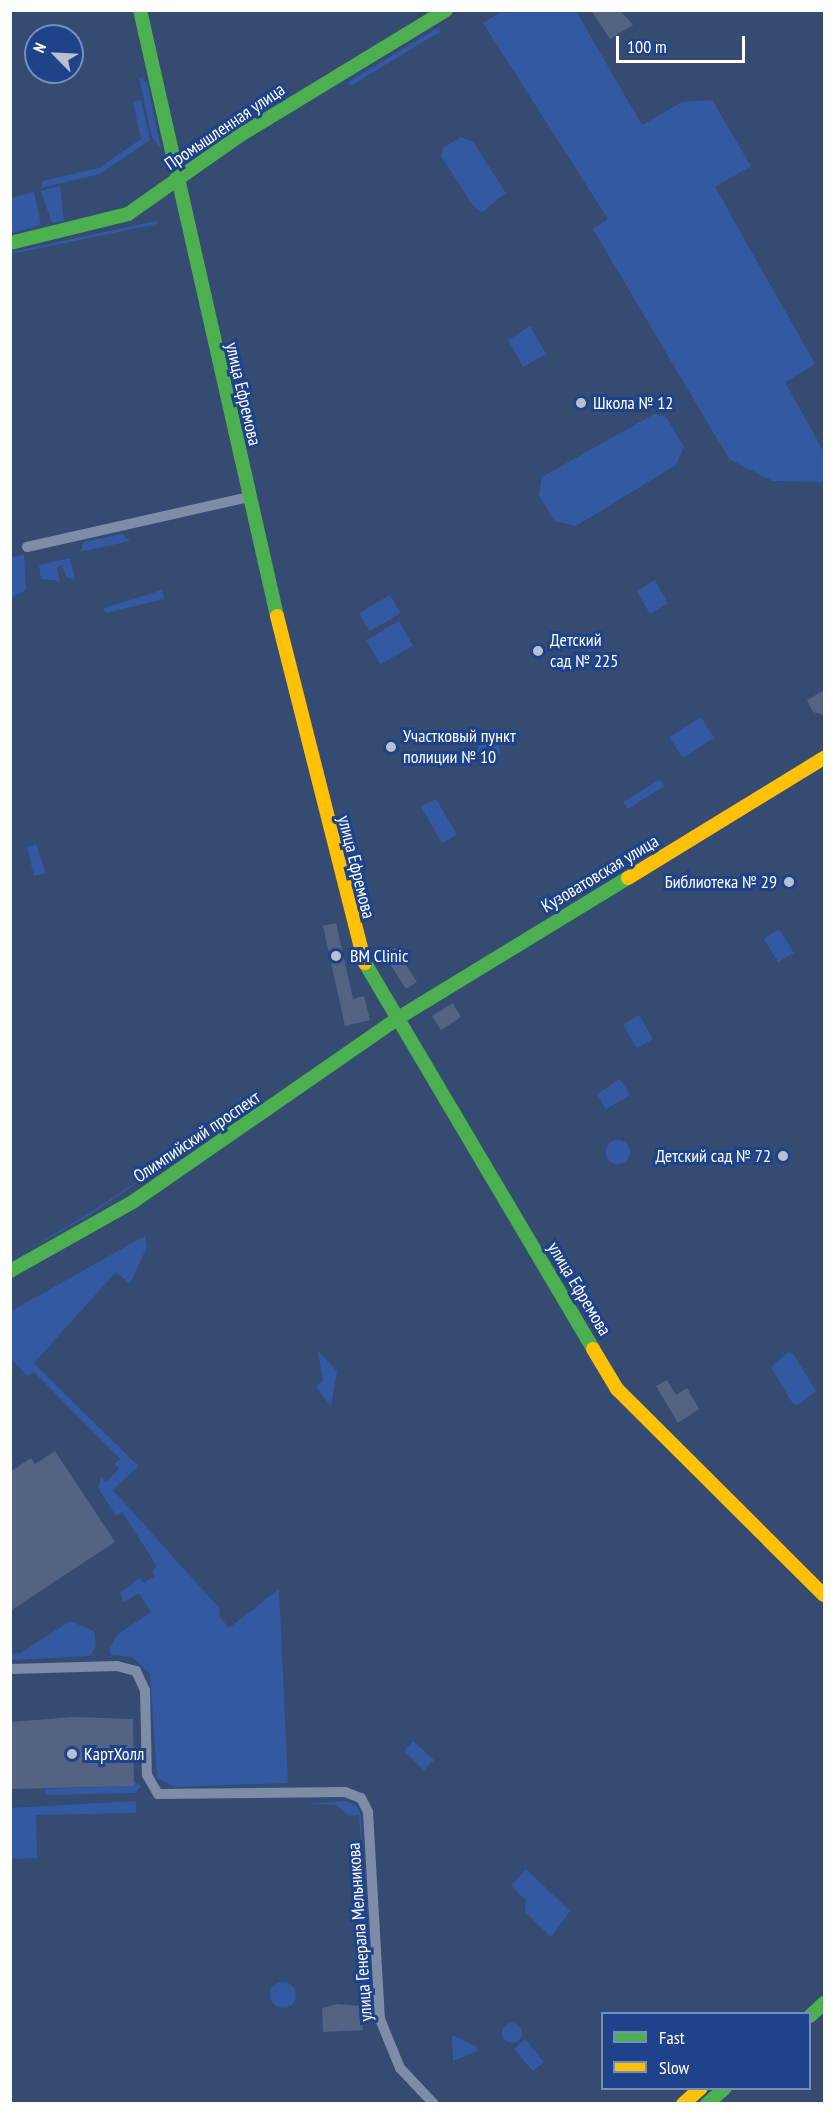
<!DOCTYPE html>
<html>
<head>
<meta charset="utf-8">
<style>
  body { margin:0 }
  #map { position:relative; width:835px; height:2114px; overflow:hidden; background:#364b72; font-family:"PT Sans Narrow",sans-serif }
  div>[style] { position:absolute }
  [style*='--x'] { left:calc(var(--x)*1px); top:calc(var(--y)*1px); width:calc(var(--w)*1px); rotate:calc(var(--a)*1deg) }
  .green>* { inset:0; background:#3359a2 }
  .round { border-radius:50% }
  .building>* { inset:0; background:#536382 }
  .street>* { height:10px; margin:-5px; padding:0 5px; transform-origin:5px; border-radius:5px; background:#7d8ca7 }
  .fast>* { height:14px; margin:-7px; padding:0 7px; transform-origin:7px; border-radius:7px; background:#4caf50 }
  .slow>* { height:14px; margin:-7px; padding:0 7px; transform-origin:7px; border-radius:7px; background:#ffc107 }
  .dots>* { width:16px; height:16px; translate:-50% -50%; box-sizing:border-box; border:3px solid #1e438b; border-radius:50% }
  span { translate:-50% -50%; white-space:nowrap; text-align:center; line-height:1.15; -webkit-text-stroke:6px #1e438b; paint-order:stroke }
  .street-label { font-size:18px; color:#fff }
  .poi-label { font-size:18px; color:#fff }
  .left { translate:0 -50%; text-align:left }
  .right { translate:-100% -50%; text-align:right }
  .frame { position:absolute; inset:0; border:12px solid #fff; pointer-events:none }
  .legend { position:absolute; left:601px; top:2012px; width:210px; height:78px; box-sizing:border-box; background:#1e438b; border:2px solid #788eb9; margin:0; padding:8px 10px; list-style:none; font-size:18px; color:#fff }
  .legend li { display:flex; align-items:center; gap:12px; height:30px }
  .legend b { width:30px; border:2px solid #788eb9 }
  .north { position:absolute; left:24px; top:24px; width:60px; height:60px; box-sizing:border-box; background:#1e438b; border:2px solid #788eb9; border-radius:50%; rotate:294deg; font-size:16px; font-weight:700; line-height:24px; text-align:center; color:#fff }
  .north::after { content:''; display:block; margin:auto; width:21px; height:27px; background:#b9c0ce; clip-path:polygon(50% 0,100% 100%,50% 72%,0 100%) }
  .scale { position:absolute; left:616px; top:36px; width:129px; height:27px; box-sizing:border-box; border:3px solid #fff; border-top:0; padding-left:8px; font-size:18px; line-height:21px; white-space:nowrap; color:#fff; -webkit-text-stroke:4px #1e438b; paint-order:stroke }
</style>
</head>
<body>
<div id="map">
  <div class="green">
    <div style="clip-path:polygon(502px 11px,576px 11px,642px 125px,682px 102px,712px 100px,751px 166px,715px 187px,815px 364px,785px 382px,824px 452px,824px 482px,773px 481px,729px 459px,593px 229px,608px 219px,483px 23px)"></div>
    <div style="clip-path:polygon(439px 27px,441px 31px,350px 86px,348px 82px)"></div>
    <div style="clip-path:polygon(139px 77px,147px 82px,161px 149px,152px 137px)"></div>
    <div style="clip-path:polygon(141px 100px,150px 140px,100px 174px,41px 188px,43px 181px,99px 168px,141px 139px,133px 102px)"></div>
    <div style="clip-path:polygon(461px 137px,473px 142px,506px 193px,482px 212px,474px 207px,441px 156px,444px 147px)"></div>
    <div style="clip-path:polygon(60px 186px,64px 221px,52px 223px,41px 191px)"></div>
    <div style="clip-path:polygon(34px 192px,41px 225px,11px 233px,11px 198px)"></div>
    <div style="clip-path:polygon(156px 221px,157px 224px,11px 254px,11px 252px)"></div>
    <div style="clip-path:polygon(530px 326px,546px 354px,523px 367px,508px 340px)"></div>
    <div style="clip-path:polygon(654px 414px,666px 417px,684px 447px,676px 465px,576px 526px,554px 521px,539px 495px,542px 477px)"></div>
    <div style="clip-path:polygon(122px 534px,130px 541px,80px 552px,84px 542px)"></div>
    <div style="clip-path:polygon(24px 555px,26px 590px,11px 598px,11px 557px)"></div>
    <div style="clip-path:polygon(70px 558px,75px 580px,66px 577px,62px 565px,57px 567px,60px 581px,41px 579px,39px 565px)"></div>
    <div style="clip-path:polygon(655px 580px,668px 603px,650px 614px,637px 591px)"></div>
    <div style="clip-path:polygon(162px 590px,164px 599px,105px 613px,104px 608px)"></div>
    <div style="clip-path:polygon(390px 595px,401px 613px,370px 631px,359px 613px)"></div>
    <div style="clip-path:polygon(399px 621px,413px 646px,380px 664px,366px 640px)"></div>
    <div style="clip-path:polygon(701px 717px,714px 738px,683px 758px,669px 737px)"></div>
    <div class="round" style="left:478px;top:739px;width:22px;height:22px"></div>
    <div style="clip-path:polygon(660px 779px,664px 786px,628px 809px,623px 802px)"></div>
    <div style="clip-path:polygon(436px 799px,457px 835px,442px 843px,421px 807px)"></div>
    <div style="clip-path:polygon(36px 844px,46px 873px,34px 876px,27px 847px)"></div>
    <div style="clip-path:polygon(779px 929px,794px 953px,778px 962px,764px 939px)"></div>
    <div style="clip-path:polygon(639px 1015px,653px 1039px,637px 1048px,623px 1025px)"></div>
    <div style="clip-path:polygon(620px 1079px,630px 1095px,606px 1109px,597px 1094px)"></div>
    <div class="round" style="left:606px;top:1140px;width:24px;height:24px"></div>
    <div style="clip-path:polygon(172px 1159px,87px 1217px,11px 1259px,83px 1217px)"></div>
    <div style="clip-path:polygon(145px 1236px,147px 1247px,130px 1284px,116px 1272px,34px 1363px,138px 1466px,113px 1490px,220px 1609px,219px 1616px,229px 1628px,279px 1589px,288px 1783px,174px 1787px,157px 1778px,150px 1674px,132px 1657px,110px 1655px,110px 1648px,117px 1635px,151px 1612px,139px 1593px,124px 1602px,120px 1593px,140px 1578px,144px 1583px,155px 1576px,152px 1571px,157px 1566px,122px 1512px,116px 1516px,98px 1488px,101px 1477px,106px 1482px,119px 1469px,115px 1464px,120px 1459px,34px 1372px,27px 1376px,11px 1359px,11px 1311px)"></div>
    <div style="clip-path:polygon(318px 1351px,337px 1371px,331px 1406px,316px 1387px,323px 1381px)"></div>
    <div style="clip-path:polygon(788px 1352px,794px 1355px,816px 1391px,798px 1405px,793px 1404px,771px 1367px)"></div>
    <div style="clip-path:polygon(70px 1621px,94px 1631px,96px 1646px,90px 1656px,11px 1660px,11px 1654px,21px 1653px)"></div>
    <div style="clip-path:polygon(413px 1741px,434px 1760px,424px 1770px,404px 1751px)"></div>
    <div style="clip-path:polygon(134px 1782px,141px 1786px,136px 1793px,46px 1795px,45px 1789px,134px 1786px)"></div>
    <div style="clip-path:polygon(136px 1801px,136px 1813px,36px 1815px,37px 1858px,11px 1859px,11px 1808px)"></div>
    <div style="clip-path:polygon(345px 1801px,356px 1805px,361px 1815px,365px 1887px,359px 1815px,349px 1816px,336px 1805px,305px 1804px)"></div>
    <div style="clip-path:polygon(526px 1869px,570px 1911px,551px 1937px,525px 1912px,526px 1901px,511px 1885px)"></div>
    <div class="round" style="left:270px;top:1982px;width:26px;height:26px"></div>
    <div class="round" style="left:502px;top:2023px;width:20px;height:20px"></div>
    <div style="clip-path:polygon(452px 2035px,476px 2046px,477px 2051px,453px 2061px)"></div>
    <div style="clip-path:polygon(525px 2039px,544px 2062px,533px 2071px,514px 2049px)"></div>
  </div>
  <div class="building">
    <div style="clip-path:polygon(591px 10px,620px 10px,633px 25px,610px 39px)"></div>
    <div style="clip-path:polygon(825px 690px,825px 715px,813px 712px,807px 700px)"></div>
    <div style="clip-path:polygon(336px 923px,353px 999px,364px 996px,370px 1020px,345px 1026px,323px 926px)"></div>
    <div style="clip-path:polygon(395px 948px,417px 982px,406px 989px,384px 955px)"></div>
    <div style="clip-path:polygon(453px 1003px,461px 1017px,441px 1030px,432px 1016px)"></div>
    <div style="clip-path:polygon(667px 1380px,676px 1395px,687px 1388px,699px 1409px,678px 1423px,656px 1386px)"></div>
    <div style="clip-path:polygon(55px 1451px,115px 1542px,10px 1611px,10px 1472px,31px 1458px,35px 1464px)"></div>
    <div style="clip-path:polygon(73px 1717px,133px 1719px,134px 1786px,10px 1789px,10px 1722px)"></div>
    <div style="clip-path:polygon(337px 2004px,361px 2006px,363px 2030px,323px 2032px,322px 2008px)"></div>
  </div>
  <div class="street">
    <div style="--x:27;--y:547;--w:227;--a:-12.7"></div>
    <div style="--x:10;--y:1669;--w:107;--a:-1.6"></div>
    <div style="--x:117;--y:1666;--w:20;--a:15"></div>
    <div style="--x:136;--y:1671;--w:21;--a:65"></div>
    <div style="--x:145;--y:1690;--w:85;--a:88.7"></div>
    <div style="--x:147;--y:1775;--w:22;--a:60"></div>
    <div style="--x:158;--y:1794;--w:187;--a:-0.6"></div>
    <div style="--x:345;--y:1792;--w:17;--a:21"></div>
    <div style="--x:361;--y:1798;--w:16;--a:63"></div>
    <div style="--x:368;--y:1812;--w:207;--a:86.7"></div>
    <div style="--x:380;--y:2019;--w:53;--a:67.8"></div>
    <div style="--x:400;--y:2068;--w:50;--a:46.6"></div>
  </div>
  <div class="fast">
    <div style="--x:140;--y:10;--w:621;--a:77.26"></div>
    <div style="--x:10;--y:243;--w:122;--a:-13.8"></div>
    <div style="--x:128;--y:214;--w:136;--a:-35.1"></div>
    <div style="--x:239;--y:136;--w:242;--a:-31.3"></div>
    <div style="--x:365;--y:963;--w:448;--a:59.4"></div>
    <div style="--x:10;--y:1271;--w:142;--a:-29.4"></div>
    <div style="--x:134;--y:1201;--w:318;--a:-34.7"></div>
    <div style="--x:395;--y:1020;--w:273;--a:-31.4"></div>
    <div style="--x:810;--y:2016;--w:19;--a:-43"></div>
    <div style="--x:707;--y:2104;--w:24;--a:-42"></div>
  </div>
  <div class="slow">
    <div style="--x:277;--y:616;--w:358;--a:75.8"></div>
    <div style="--x:628;--y:878;--w:230;--a:-31.5"></div>
    <div style="--x:593;--y:1349;--w:47;--a:59"></div>
    <div style="--x:617;--y:1389;--w:292;--a:44.9"></div>
    <div style="--x:683;--y:2104;--w:24;--a:-42"></div>
  </div>
  <div class="dots">
    <div style="left:581px;top:403px;background:#b9c0ce"></div>
    <div style="left:538px;top:651px;background:#b9c0ce"></div>
    <div style="left:391px;top:747px;background:#b9c0ce"></div>
    <div style="left:789px;top:882px;background:#b9c0ce"></div>
    <div style="left:336px;top:956px;background:#b9c0ce"></div>
    <div style="left:783px;top:1156px;background:#b9c0ce"></div>
    <div style="left:72px;top:1754px;background:#b9c0ce"></div>
  </div>
  <div class="street-label">
    <span style="left:225px;top:127px;rotate:-34deg">Промышленная улица</span>
    <span style="left:243px;top:394px;rotate:77deg">улица Ефремова</span>
    <span style="left:356px;top:867px;rotate:76deg">улица Ефремова</span>
    <span style="left:600px;top:874px;rotate:-31deg">Кузоватовская улица</span>
    <span style="left:197px;top:1137px;rotate:-34deg">Олимпийский проспект</span>
    <span style="left:579px;top:1289px;rotate:59deg">улица Ефремова</span>
    <span style="left:360px;top:1932px;rotate:-94deg">улица Генерала Мельникова</span>
  </div>
  <div class="poi-label">
    <span class="left" style="left:593px;top:403px">Школа № 12</span>
    <span class="left" style="left:550px;top:651px">Детский<br>сад № 225</span>
    <span class="left" style="left:403px;top:747px">Участковый пункт<br>полиции № 10</span>
    <span class="right" style="left:777px;top:882px">Библиотека № 29</span>
    <span class="left" style="left:350px;top:956px">BM Clinic</span>
    <span class="right" style="left:771px;top:1156px">Детский сад № 72</span>
    <span class="left" style="left:84px;top:1754px">КартХолл</span>
  </div>
  <div class="frame"></div>
  <ul class="legend">
  <li><b style="height:8px;background:#4caf50"></b>Fast</li>
  <li><b style="height:8px;background:#ffc107"></b>Slow</li>
  </ul>
  <div class="north">N</div>
  <div class="scale">100 m</div>
</div>
</body>
</html>
